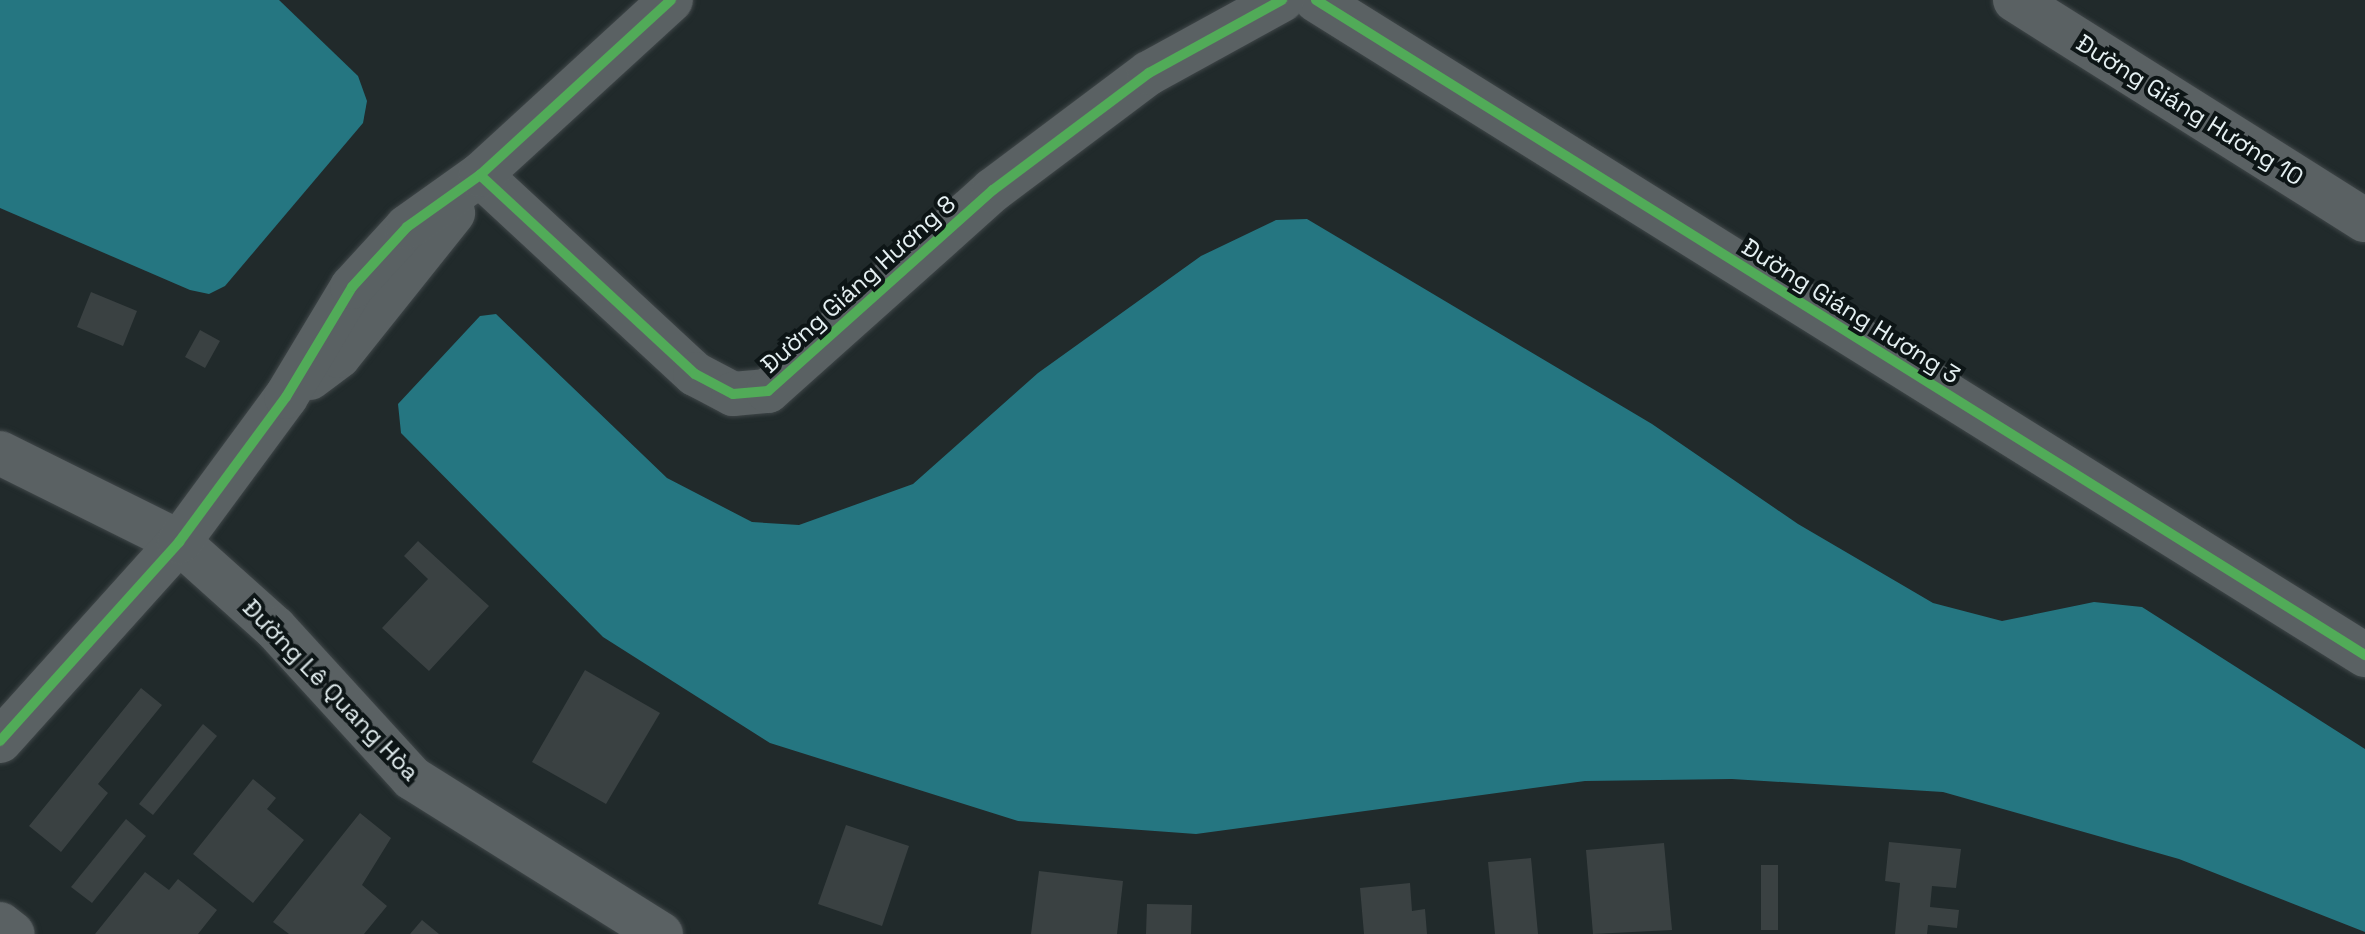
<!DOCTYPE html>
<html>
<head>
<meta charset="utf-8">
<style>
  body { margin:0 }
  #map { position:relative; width:2365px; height:934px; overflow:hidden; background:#212a2b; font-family:"Space Grotesk",sans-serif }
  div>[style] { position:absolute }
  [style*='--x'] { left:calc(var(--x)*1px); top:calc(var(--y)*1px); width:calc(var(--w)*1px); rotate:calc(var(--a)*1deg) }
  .water>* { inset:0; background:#257681 }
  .building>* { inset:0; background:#3a4142 }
  .roads { filter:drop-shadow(0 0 2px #3f4648) drop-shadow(0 0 2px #3f4648) }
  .minor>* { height:44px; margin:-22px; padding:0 22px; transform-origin:22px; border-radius:22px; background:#5a6163 }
  .cycleway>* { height:10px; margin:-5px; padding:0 5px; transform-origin:5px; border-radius:5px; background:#51ab58 }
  span { translate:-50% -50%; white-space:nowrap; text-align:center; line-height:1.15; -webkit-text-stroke:8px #0d1516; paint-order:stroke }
  .street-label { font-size:24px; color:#e5f0f2 }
</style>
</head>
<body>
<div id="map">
  <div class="water">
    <div style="clip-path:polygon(0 0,279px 0,358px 76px,367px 101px,363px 123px,225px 286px,209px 294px,190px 290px,0 208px)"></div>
    <div style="clip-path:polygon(1307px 219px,1652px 424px,1798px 524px,1933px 603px,2002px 621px,2094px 602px,2142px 607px,2365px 749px,2365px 932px,2179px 859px,1943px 792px,1732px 779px,1585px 781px,1196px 834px,1018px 821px,770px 743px,603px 637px,401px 433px,398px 404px,480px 316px,496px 314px,667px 478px,752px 522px,799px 525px,913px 484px,1038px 373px,1201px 256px,1276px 220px)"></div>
  </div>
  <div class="building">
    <div style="clip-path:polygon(91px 292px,137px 311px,123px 346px,77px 327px)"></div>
    <div style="clip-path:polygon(200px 330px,220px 341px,205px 368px,185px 357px)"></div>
    <div style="clip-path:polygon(418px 541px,489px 606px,429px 671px,382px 628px,428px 579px,404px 556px)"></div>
    <div style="clip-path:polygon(585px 670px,660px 713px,606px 804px,532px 762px)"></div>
    <div style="clip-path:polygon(141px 688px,162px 705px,98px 784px,108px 793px,61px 852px,29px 826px)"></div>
    <div style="clip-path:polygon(203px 724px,217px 736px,153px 815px,139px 804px)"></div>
    <div style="clip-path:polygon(253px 779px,276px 798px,267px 809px,304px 840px,253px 903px,193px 854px)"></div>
    <div style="clip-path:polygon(360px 813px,391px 838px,362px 885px,387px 906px,364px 934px,289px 934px,273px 922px)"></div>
    <div style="clip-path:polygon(126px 819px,146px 836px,92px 903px,71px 887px)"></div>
    <div style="clip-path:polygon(846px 825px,909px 846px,882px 926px,818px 904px)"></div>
    <div style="clip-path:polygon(1889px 842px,1961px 849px,1956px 888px,1932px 886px,1930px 907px,1959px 910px,1957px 928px,1928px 925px,1927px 934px,1895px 934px,1900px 883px,1885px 881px)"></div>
    <div style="clip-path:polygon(1664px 843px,1672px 930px,1593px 934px,1586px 850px)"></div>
    <div style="clip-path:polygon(1531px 858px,1538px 934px,1495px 934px,1488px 862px)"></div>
    <div style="clip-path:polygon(1761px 865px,1778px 865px,1778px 930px,1761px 930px)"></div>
    <div style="clip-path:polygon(1039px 871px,1123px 881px,1117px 934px,1031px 934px)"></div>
    <div style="clip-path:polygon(145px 872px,169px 890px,178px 879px,217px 910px,198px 934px,95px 934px)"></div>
    <div style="clip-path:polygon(1410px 883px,1412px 911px,1425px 909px,1427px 934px,1364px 934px,1360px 888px)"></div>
    <div style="clip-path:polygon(1147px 904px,1192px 905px,1191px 934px,1146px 934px)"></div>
    <div style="clip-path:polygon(422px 920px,439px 934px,410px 934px)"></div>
  </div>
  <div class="roads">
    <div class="minor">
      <div style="--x:1316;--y:0;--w:1237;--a:31.98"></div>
      <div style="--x:2015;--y:0;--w:413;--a:32.2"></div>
      <div style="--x:480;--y:175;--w:293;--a:42.8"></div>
      <div style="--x:695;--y:374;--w:43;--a:27.8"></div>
      <div style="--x:733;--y:394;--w:35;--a:-5"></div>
      <div style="--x:768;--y:391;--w:302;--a:-41.8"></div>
      <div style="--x:993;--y:190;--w:195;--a:-36.9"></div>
      <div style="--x:1149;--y:73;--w:152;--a:-28.8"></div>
      <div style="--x:310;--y:378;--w:36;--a:-37"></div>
      <div style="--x:339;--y:356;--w:183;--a:-51.4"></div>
      <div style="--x:0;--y:453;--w:200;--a:26.4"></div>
      <div style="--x:179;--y:542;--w:129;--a:41.9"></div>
      <div style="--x:275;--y:628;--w:203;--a:47.6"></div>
      <div style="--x:412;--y:778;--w:294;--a:32.1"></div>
      <div style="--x:0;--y:741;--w:268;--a:-48"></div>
      <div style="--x:179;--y:542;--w:180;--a:-53.6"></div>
      <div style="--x:286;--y:397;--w:128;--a:-59"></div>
      <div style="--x:352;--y:287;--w:81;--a:-47.5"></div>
      <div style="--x:407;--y:227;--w:90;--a:-35.5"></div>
      <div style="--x:480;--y:175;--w:259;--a:-42.5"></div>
      <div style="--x:0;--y:924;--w:16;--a:38"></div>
    </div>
  </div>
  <div class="cycleway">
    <div style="--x:1316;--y:0;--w:1237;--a:31.98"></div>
    <div style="--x:480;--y:175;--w:293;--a:42.8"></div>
    <div style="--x:695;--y:374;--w:43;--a:27.8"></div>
    <div style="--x:733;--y:394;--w:35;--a:-5"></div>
    <div style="--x:768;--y:391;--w:302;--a:-41.8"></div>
    <div style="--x:993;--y:190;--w:195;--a:-36.9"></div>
    <div style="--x:1149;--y:73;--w:152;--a:-28.8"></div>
    <div style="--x:0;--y:741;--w:268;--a:-48"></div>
    <div style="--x:179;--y:542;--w:180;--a:-53.6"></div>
    <div style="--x:286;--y:397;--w:128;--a:-59"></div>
    <div style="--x:352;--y:287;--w:81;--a:-47.5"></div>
    <div style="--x:407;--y:227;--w:90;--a:-35.5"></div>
    <div style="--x:480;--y:175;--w:259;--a:-42.5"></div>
  </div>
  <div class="street-label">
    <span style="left:2190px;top:110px;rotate:32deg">Đường Giáng Hương 10</span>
    <span style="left:858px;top:284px;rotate:-42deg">Đường Giáng Hương 8</span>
    <span style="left:1851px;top:311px;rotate:32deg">Đường Giáng Hương 3</span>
    <span style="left:331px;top:690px;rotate:46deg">Đường Lê Quang Hòa</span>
  </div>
</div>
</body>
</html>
